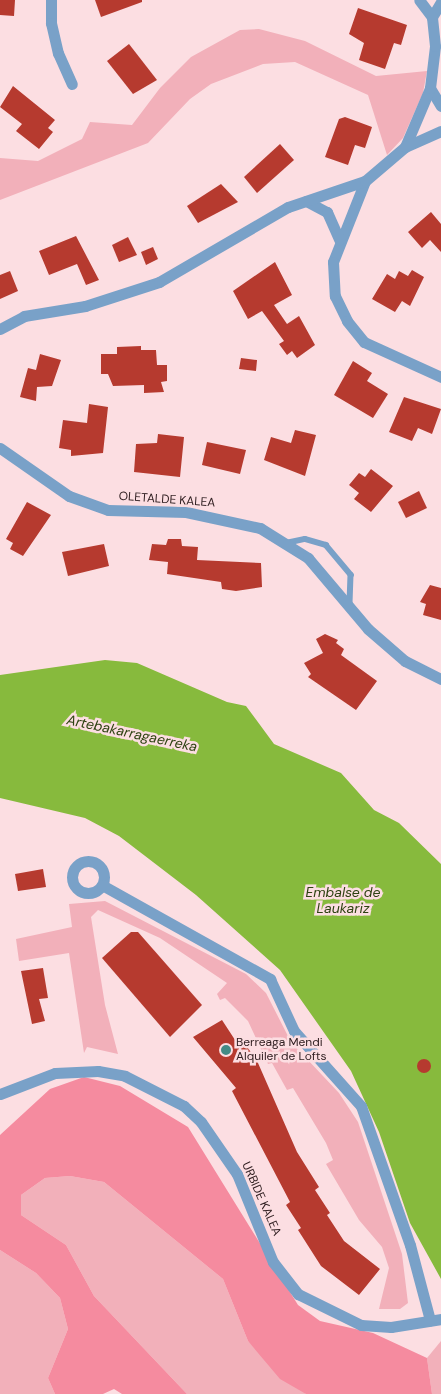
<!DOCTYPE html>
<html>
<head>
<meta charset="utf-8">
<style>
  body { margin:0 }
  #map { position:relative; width:441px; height:1394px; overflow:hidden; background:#fcdee2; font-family:"DM Sans",sans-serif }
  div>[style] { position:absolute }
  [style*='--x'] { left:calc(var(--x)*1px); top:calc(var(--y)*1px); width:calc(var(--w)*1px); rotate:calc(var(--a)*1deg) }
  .green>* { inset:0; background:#f2b0ba }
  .forest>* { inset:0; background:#f58b9f }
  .water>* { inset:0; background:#87ba3d }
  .building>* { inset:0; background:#b63a2f }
  .round { border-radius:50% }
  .lane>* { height:5.5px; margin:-2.75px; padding:0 2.75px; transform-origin:2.75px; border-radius:2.75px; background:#79a1c8 }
  .street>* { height:11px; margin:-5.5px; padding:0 5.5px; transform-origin:5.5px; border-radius:5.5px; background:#79a1c8 }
  .street>.ring { margin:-5.5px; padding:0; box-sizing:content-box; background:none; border:11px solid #79a1c8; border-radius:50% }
  .dots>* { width:14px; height:14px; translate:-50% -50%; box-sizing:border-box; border:2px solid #fcdee2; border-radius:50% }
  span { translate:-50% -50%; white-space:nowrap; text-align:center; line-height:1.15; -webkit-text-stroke:5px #fcdee2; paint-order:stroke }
  .street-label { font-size:12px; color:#322123 }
  .poi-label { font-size:12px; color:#322123 }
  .left { translate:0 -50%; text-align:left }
  .water-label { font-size:14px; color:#2e4212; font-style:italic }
</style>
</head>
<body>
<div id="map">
  <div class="green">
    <div style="clip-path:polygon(259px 29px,305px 41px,376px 76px,427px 71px,423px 93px,403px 138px,387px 155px,368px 95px,295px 62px,263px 64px,211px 84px,190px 99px,148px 143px,0 200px,0 158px,38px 161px,82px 139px,90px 122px,132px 125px,160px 88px,191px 57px,240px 30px)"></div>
    <div style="clip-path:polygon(105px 901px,246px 974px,266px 993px,291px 1042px,339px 1093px,358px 1122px,402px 1254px,408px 1303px,400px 1309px,379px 1309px,389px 1268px,382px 1247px,359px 1220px,326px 1164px,333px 1160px,326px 1143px,293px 1088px,287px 1090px,272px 1063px,268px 1064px,248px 1021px,225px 998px,220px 1000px,217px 994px,227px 983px,160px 938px,98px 910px,91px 917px,105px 1005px,118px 1054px,87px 1047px,84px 1053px,69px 953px,19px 961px,16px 939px,72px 927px,69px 904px)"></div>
    <div style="clip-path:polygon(70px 1176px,104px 1182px,223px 1279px,248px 1341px,306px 1394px,187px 1394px,94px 1296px,66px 1245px,21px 1215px,21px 1195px,45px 1178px)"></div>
    <div style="clip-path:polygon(0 1250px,36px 1273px,60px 1298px,68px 1329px,48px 1378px,55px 1394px,0 1394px)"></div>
    <div style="clip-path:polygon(441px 1341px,441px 1394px,432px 1394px,427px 1358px)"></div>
  </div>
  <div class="forest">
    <div style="clip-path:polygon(84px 1077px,120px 1086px,188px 1127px,298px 1305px,320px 1321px,373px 1333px,427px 1358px,432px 1394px,306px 1394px,280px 1379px,248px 1341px,223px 1279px,104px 1182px,70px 1176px,45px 1178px,21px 1195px,21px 1215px,66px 1245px,94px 1296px,187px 1394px,122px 1394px,114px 1389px,103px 1394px,55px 1394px,48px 1378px,68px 1329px,60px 1298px,36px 1273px,0 1250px,0 1135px,50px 1089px)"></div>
  </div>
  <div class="water">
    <div style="clip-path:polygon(105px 660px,137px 663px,227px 702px,246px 706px,274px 744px,341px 773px,374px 810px,399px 823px,441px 864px,441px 1279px,410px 1223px,379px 1132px,351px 1071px,280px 970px,196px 895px,119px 836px,85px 818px,0 798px,0 675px)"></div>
  </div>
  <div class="building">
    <div style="clip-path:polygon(0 0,15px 0,14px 16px,0 15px)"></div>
    <div style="clip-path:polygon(95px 0,142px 0,142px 2px,101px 17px)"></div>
    <div style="clip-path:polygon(358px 8px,407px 25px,401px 45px,394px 43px,385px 69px,359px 60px,364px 43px,349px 34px)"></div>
    <div style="clip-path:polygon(129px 44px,157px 80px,133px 94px,107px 61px)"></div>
    <div style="clip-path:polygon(13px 86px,55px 120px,48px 128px,53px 132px,39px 149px,16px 131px,22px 124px,0 107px)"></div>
    <div style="clip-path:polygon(345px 117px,372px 127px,365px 148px,355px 145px,348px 165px,325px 157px,339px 119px)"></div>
    <div style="clip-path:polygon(280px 144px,294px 160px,257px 193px,244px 177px)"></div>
    <div style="clip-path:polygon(221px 184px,238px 202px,198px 223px,187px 206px)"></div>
    <div style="clip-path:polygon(431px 212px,441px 224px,441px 252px,430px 240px,422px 248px,408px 232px)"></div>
    <div style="clip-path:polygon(76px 236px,99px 280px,86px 285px,77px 264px,49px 275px,39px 251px)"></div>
    <div style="clip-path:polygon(128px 237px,137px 255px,119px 262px,112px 245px)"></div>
    <div style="clip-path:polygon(153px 247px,158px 259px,146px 265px,141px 252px)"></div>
    <div style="clip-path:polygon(275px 262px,292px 295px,274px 305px,287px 324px,299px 316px,315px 345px,297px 358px,292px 351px,287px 355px,279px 344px,284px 341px,262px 311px,248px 319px,233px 291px)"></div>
    <div style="clip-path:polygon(412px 270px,424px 277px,410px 306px,402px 301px,395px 312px,372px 299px,387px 274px,395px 279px,399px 271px,408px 276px)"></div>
    <div style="clip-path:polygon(10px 271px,18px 291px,0 299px,0 275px)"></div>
    <div style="clip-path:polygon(141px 346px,141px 350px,156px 350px,157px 365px,167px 365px,167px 381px,161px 382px,164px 392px,144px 393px,144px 385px,113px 386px,108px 374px,101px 374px,101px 354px,117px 354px,117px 347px)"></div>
    <div style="clip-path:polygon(40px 354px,61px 360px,52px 386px,37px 387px,36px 401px,20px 397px,28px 368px,36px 370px)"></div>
    <div style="clip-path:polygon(241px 358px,257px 360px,256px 371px,239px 369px)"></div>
    <div style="clip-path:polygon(353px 361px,372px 373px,367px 381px,388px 394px,373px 418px,334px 395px)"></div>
    <div style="clip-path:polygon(404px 397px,441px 409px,432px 434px,418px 428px,412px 441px,389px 432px)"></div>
    <div style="clip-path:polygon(89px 404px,108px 407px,103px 453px,71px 456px,71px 450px,59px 448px,63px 420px,87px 423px)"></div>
    <div style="clip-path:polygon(295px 430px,316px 435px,305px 476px,264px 460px,271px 437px,291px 443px)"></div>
    <div style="clip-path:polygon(158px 434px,184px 437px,180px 477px,134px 472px,136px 444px,157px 443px)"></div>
    <div style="clip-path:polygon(207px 442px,246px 450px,240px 474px,202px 465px)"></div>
    <div style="clip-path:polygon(371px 469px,393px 486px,371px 512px,354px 499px,359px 493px,349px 485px,359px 473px,365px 477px)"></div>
    <div style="clip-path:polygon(419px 491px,427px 508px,406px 518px,398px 502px)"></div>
    <div style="clip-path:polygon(27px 502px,51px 515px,23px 556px,10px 549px,13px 543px,6px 539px)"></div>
    <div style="clip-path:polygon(168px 539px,181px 539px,182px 546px,198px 547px,197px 560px,261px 563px,262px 587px,236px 591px,222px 589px,221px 582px,167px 574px,168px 562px,149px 560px,152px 544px,166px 545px)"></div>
    <div style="clip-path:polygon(104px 544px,109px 566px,68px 576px,62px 552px)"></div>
    <div style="clip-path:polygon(430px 585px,441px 588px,441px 620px,423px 615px,426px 604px,420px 602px)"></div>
    <div style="clip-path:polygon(325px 634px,338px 640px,336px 643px,344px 649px,341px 655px,377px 681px,356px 710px,308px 677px,311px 674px,304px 663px,323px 653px,316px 639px)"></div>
    <div style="clip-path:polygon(43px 869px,46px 887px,18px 891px,15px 874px)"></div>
    <div style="clip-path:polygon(131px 932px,138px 932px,202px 1005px,170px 1037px,102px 958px)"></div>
    <div style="clip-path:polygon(43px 968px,48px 998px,39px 999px,45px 1021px,32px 1024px,21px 971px)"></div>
    <div style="clip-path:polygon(222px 1020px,237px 1043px,242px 1039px,258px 1063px,297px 1152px,319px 1187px,315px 1190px,330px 1213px,327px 1215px,344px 1241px,380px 1269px,359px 1295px,321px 1266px,298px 1230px,301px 1228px,286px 1205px,290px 1202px,232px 1091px,236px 1088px,193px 1037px)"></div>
    <div class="round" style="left:417px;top:1059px;width:14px;height:14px"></div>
  </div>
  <div class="lane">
    <div style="--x:286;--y:543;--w:19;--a:-12"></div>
    <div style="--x:305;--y:539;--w:22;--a:16"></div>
    <div style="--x:326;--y:545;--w:39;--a:50"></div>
    <div style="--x:351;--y:575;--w:32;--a:92"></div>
  </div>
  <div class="street">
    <div style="--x:51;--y:0;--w:23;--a:90"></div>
    <div style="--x:51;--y:23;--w:31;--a:77"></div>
    <div style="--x:58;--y:53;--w:34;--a:66"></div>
    <div style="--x:432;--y:17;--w:17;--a:-59"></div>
    <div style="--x:430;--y:88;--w:21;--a:59"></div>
    <div style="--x:405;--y:147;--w:64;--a:-67"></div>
    <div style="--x:430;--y:88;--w:42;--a:-83.2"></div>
    <div style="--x:435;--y:46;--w:29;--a:-96"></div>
    <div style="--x:432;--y:17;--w:21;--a:-127"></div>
    <div style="--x:365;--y:181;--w:87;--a:111.6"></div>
    <div style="--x:333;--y:262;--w:34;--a:87"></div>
    <div style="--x:335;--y:296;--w:28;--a:64"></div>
    <div style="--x:347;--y:321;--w:27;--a:51"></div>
    <div style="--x:364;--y:342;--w:85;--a:24.4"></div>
    <div style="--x:306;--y:201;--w:24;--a:28"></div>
    <div style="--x:327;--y:212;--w:30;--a:66"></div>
    <div style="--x:0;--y:329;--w:27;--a:-28"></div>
    <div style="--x:24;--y:316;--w:62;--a:-9.3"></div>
    <div style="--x:85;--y:306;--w:78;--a:-18"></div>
    <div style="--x:159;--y:282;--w:149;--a:-30.2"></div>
    <div style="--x:288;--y:207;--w:81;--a:-18.7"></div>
    <div style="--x:365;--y:181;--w:52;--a:-40.4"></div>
    <div style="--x:405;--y:147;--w:39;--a:-24"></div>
    <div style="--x:0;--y:448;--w:84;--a:34.8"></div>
    <div style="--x:69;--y:496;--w:41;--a:19.7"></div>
    <div style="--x:108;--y:510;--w:78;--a:1.5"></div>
    <div style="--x:186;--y:512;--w:76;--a:12.2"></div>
    <div style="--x:260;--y:528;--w:57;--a:32"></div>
    <div style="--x:308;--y:558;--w:93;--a:49.8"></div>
    <div style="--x:368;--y:629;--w:49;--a:40.9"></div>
    <div style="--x:405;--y:661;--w:40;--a:26.6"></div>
    <div class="ring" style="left:72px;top:861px;width:21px;height:21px"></div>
    <div style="--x:102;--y:885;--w:193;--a:29.2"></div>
    <div style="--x:270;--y:979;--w:57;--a:65.2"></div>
    <div style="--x:294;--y:1031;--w:101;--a:48.2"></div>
    <div style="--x:361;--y:1106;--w:147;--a:70.6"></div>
    <div style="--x:410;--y:1245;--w:78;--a:75.1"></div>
    <div style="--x:0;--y:1094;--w:59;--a:-20.9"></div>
    <div style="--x:55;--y:1073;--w:43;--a:-2.7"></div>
    <div style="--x:98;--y:1071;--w:27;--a:10"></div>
    <div style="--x:125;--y:1076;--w:66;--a:27"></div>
    <div style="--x:184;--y:1106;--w:23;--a:43"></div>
    <div style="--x:201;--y:1122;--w:63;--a:55.3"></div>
    <div style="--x:237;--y:1174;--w:95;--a:67.8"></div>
    <div style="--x:273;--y:1262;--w:41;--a:52"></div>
    <div style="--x:298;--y:1294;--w:70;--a:26.2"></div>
    <div style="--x:361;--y:1325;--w:30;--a:4"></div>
    <div style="--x:391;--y:1327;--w:51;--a:-9.1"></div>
  </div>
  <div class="dots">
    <div style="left:226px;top:1050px;background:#438a85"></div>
  </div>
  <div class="street-label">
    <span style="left:167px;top:500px;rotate:4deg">OLETALDE KALEA</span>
    <span style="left:261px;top:1199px;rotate:66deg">URBIDE KALEA</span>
  </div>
  <div class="poi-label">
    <span class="left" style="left:236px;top:1050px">Berreaga Mendi<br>Alquiler de Lofts</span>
  </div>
  <div class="water-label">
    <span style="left:132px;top:733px;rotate:12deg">Artebakarragaerreka</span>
    <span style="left:343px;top:900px">Embalse de<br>Laukariz</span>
  </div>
</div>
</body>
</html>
